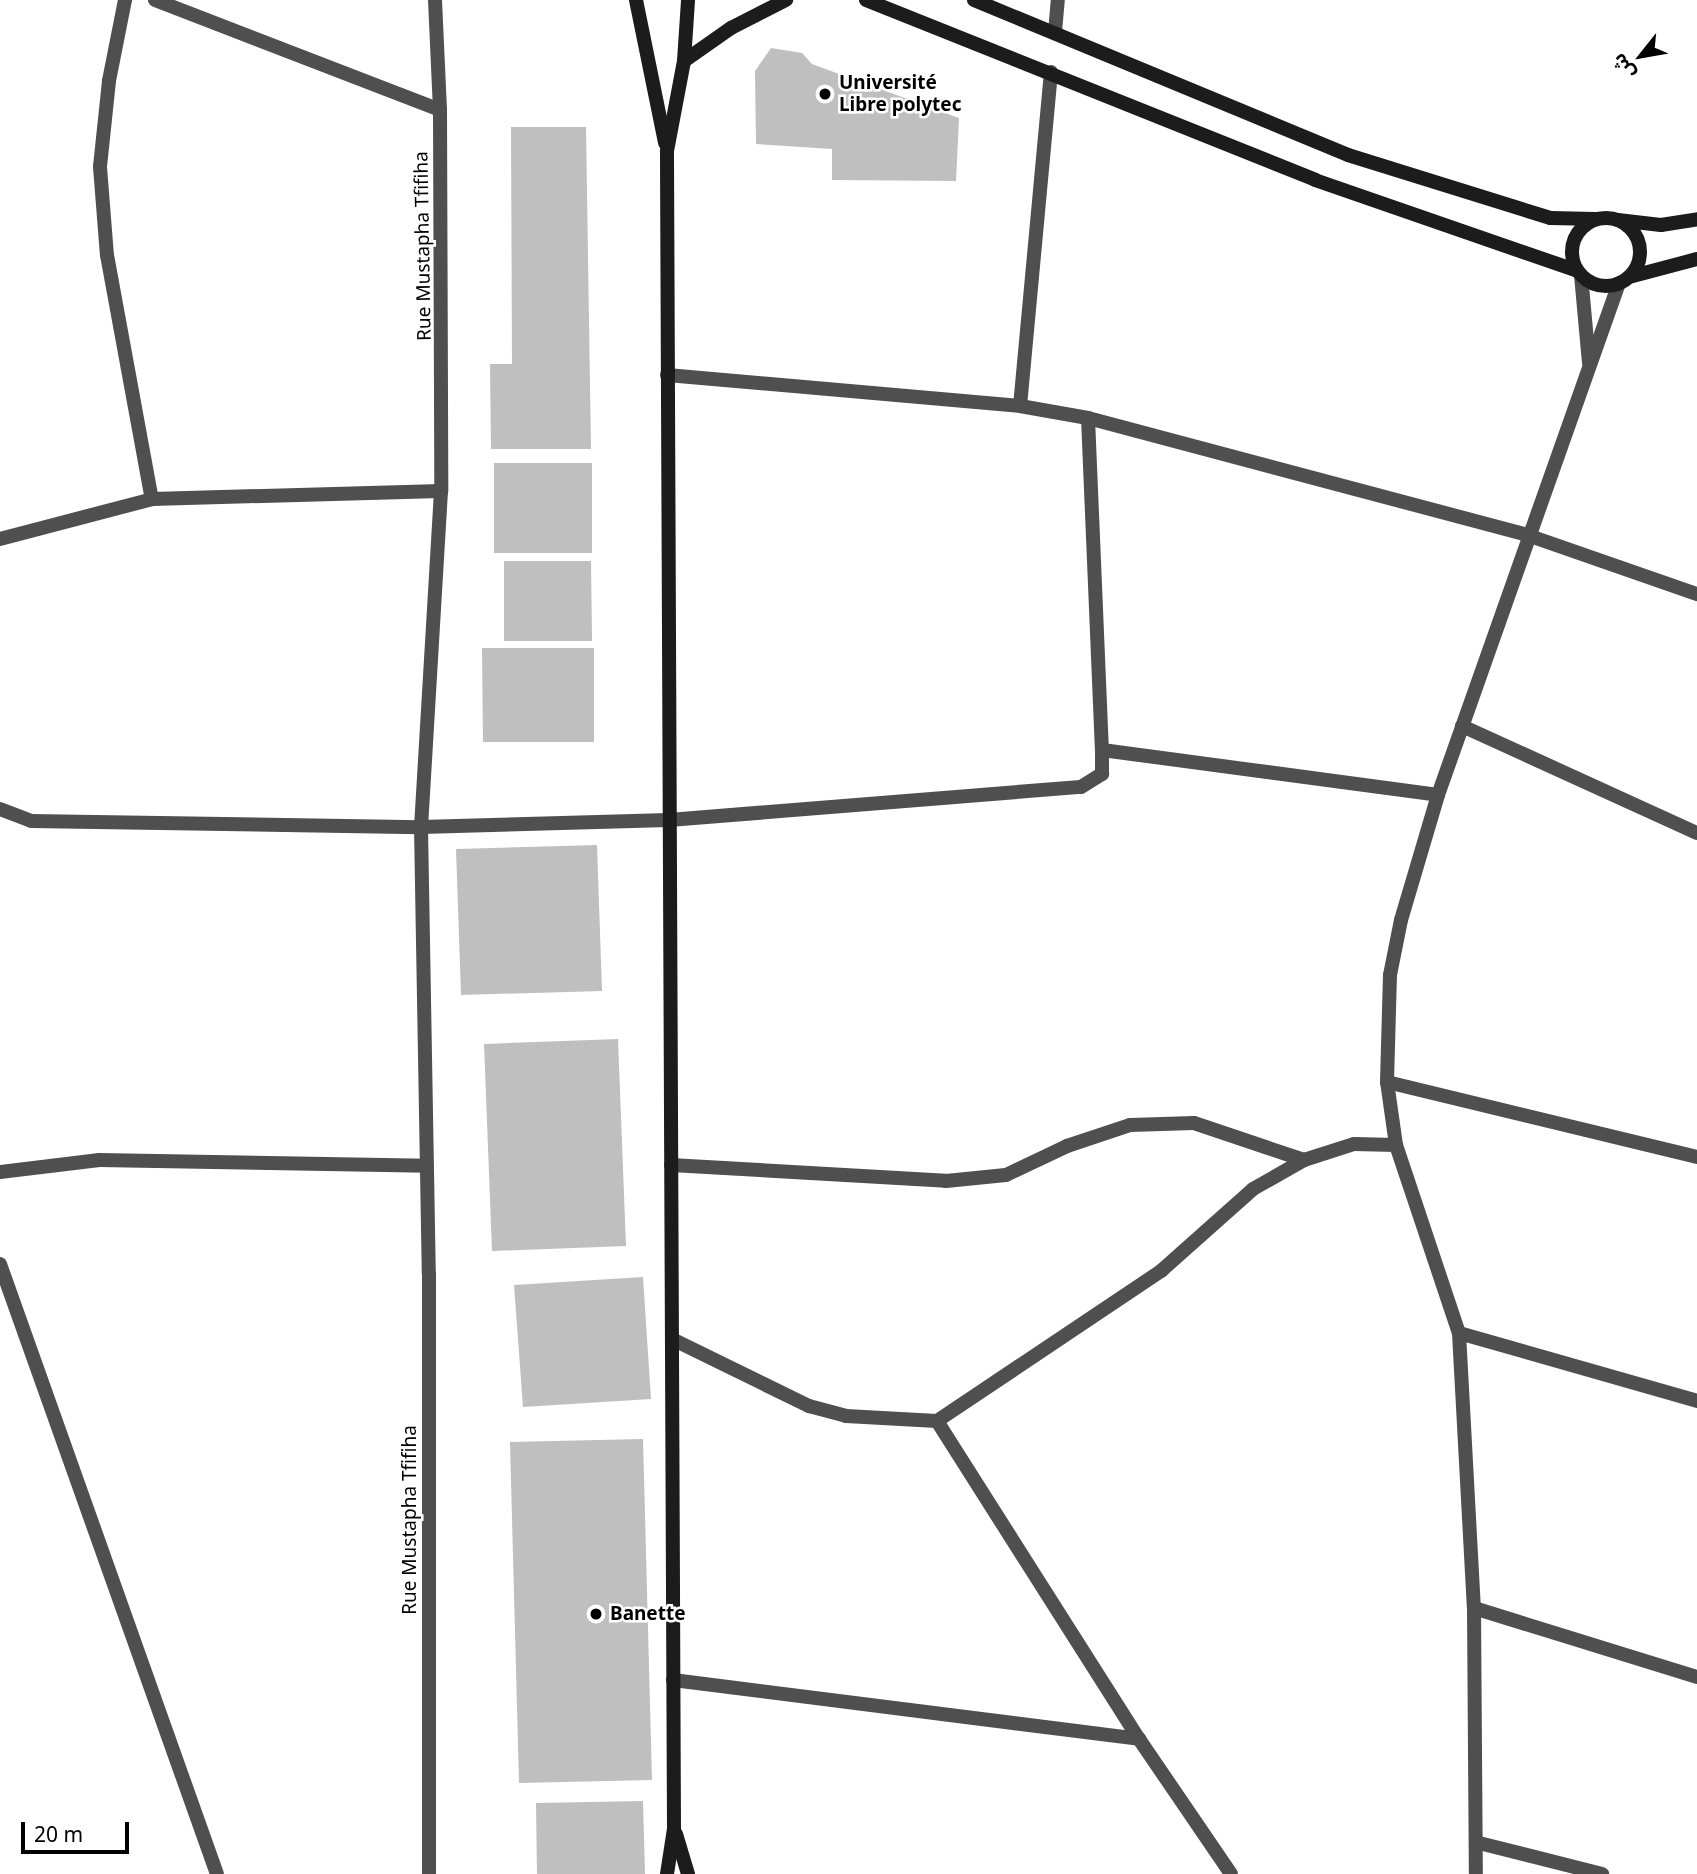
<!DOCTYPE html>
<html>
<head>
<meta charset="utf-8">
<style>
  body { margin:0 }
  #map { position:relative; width:1697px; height:1874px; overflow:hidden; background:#fff; font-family:"Noto Sans","Noto Sans Arabic",sans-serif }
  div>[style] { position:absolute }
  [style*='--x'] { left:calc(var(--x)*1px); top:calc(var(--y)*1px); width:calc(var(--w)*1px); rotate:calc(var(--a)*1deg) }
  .building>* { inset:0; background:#bfbfbf }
  .minor>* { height:14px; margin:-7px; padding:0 7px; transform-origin:7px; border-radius:7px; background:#4f4f4f }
  .secondary>* { height:14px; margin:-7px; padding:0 7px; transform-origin:7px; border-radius:7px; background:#1c1c1c }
  .secondary>.ring { margin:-7px; padding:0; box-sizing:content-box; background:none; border:14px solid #1c1c1c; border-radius:50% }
  .dots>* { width:19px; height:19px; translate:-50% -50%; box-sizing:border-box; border:4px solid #fff; border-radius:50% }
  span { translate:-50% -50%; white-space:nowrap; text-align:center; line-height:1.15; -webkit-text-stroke:5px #fff; paint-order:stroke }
  .poi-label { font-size:19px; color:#000; font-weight:700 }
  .left { translate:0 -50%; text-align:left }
  .street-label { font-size:19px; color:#000 }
  .north { position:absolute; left:1606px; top:21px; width:70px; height:70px; -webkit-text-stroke:5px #fff; paint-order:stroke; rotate:239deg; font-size:19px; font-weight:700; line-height:28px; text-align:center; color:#000 }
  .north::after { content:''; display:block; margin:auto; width:24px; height:32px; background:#000; clip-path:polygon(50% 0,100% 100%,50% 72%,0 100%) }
  .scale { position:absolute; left:21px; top:1822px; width:108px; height:32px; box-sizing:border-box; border:4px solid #000; border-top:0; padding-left:9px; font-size:21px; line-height:24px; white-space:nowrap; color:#000; -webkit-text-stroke:5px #fff; paint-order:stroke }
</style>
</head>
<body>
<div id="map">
  <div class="building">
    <div style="clip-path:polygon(771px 48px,802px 53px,812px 64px,959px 118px,956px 181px,832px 180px,832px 149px,756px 144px,755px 71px)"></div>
    <div style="clip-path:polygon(511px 127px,586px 127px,591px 449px,491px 449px,490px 364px,512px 364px)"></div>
    <div style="clip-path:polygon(494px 463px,592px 463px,592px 553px,494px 553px)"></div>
    <div style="clip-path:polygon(504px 561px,591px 561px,592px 641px,504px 641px)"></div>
    <div style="clip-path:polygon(482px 648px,594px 648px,594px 742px,483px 742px)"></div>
    <div style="clip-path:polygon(597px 845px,602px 991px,461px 995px,456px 849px)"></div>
    <div style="clip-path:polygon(618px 1039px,626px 1246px,492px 1251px,484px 1044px)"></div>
    <div style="clip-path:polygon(643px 1277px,651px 1399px,523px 1407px,514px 1285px)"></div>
    <div style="clip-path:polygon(643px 1439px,652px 1780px,519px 1783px,510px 1442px)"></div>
    <div style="clip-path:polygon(643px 1801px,645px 1874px,537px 1874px,536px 1803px)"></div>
  </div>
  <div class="minor">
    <div style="--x:125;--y:0;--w:83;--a:101.2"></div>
    <div style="--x:109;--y:81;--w:86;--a:96"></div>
    <div style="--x:100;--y:167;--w:88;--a:85.5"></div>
    <div style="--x:107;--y:255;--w:248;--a:79.6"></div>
    <div style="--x:152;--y:499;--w:289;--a:-1.6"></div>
    <div style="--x:441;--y:491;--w:337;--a:93.4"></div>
    <div style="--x:421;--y:827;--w:447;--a:89"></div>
    <div style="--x:429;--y:1274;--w:600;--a:90"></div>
    <div style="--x:155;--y:0;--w:305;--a:21.1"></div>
    <div style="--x:435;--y:0;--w:110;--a:87.4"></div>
    <div style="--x:440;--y:110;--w:381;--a:89.8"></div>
    <div style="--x:1055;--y:32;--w:32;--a:-85"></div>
    <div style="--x:1051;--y:72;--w:335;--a:95.3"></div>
    <div style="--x:1020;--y:406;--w:69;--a:10"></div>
    <div style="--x:1088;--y:418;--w:457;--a:14.9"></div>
    <div style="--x:1530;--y:536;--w:177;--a:19.2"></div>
    <div style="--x:1581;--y:275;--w:88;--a:84.8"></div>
    <div style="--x:667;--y:375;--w:354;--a:5"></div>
    <div style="--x:1088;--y:418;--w:332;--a:87.6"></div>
    <div style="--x:0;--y:539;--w:157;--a:-14.7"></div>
    <div style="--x:1462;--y:726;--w:258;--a:24.5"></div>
    <div style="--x:0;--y:809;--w:33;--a:21"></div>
    <div style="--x:31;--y:821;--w:390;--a:0.9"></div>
    <div style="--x:421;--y:827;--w:248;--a:-1.6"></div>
    <div style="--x:669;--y:820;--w:413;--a:-4.6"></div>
    <div style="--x:1081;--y:787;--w:25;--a:-32"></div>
    <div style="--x:1102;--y:774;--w:24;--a:-90"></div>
    <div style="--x:1102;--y:750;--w:339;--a:7.6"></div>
    <div style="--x:1387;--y:1082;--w:319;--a:13.6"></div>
    <div style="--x:1396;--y:1145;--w:198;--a:71.5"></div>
    <div style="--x:1459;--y:1333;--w:275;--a:86.9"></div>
    <div style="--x:1474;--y:1608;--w:266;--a:89.6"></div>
    <div style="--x:671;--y:1165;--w:275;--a:3.3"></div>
    <div style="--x:946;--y:1181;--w:60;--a:-5.7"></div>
    <div style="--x:1006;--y:1175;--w:68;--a:-25.4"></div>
    <div style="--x:1067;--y:1146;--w:66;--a:-18.4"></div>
    <div style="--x:1130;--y:1125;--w:64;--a:-1.8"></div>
    <div style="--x:1194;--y:1123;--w:116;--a:18.6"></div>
    <div style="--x:0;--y:1172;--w:100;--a:-6.9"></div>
    <div style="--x:99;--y:1160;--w:328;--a:1"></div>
    <div style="--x:0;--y:1264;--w:647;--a:70.42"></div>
    <div style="--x:1459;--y:1333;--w:248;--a:15.9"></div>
    <div style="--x:672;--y:1339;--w:153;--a:26.1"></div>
    <div style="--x:809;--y:1406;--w:38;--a:15"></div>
    <div style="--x:846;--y:1416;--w:91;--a:3.1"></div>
    <div style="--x:937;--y:1421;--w:377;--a:57.6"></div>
    <div style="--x:1139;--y:1739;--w:163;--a:55.7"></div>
    <div style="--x:937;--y:1421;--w:270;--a:-33.8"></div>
    <div style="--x:1161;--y:1271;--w:123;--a:-41.7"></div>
    <div style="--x:1253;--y:1189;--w:59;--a:-29.6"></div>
    <div style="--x:1304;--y:1160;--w:52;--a:-17.7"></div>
    <div style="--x:1354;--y:1144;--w:42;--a:1.4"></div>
    <div style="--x:1396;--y:1145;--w:64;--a:-98.1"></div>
    <div style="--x:1387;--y:1082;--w:107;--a:-88.4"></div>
    <div style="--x:1390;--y:975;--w:56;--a:-78.7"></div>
    <div style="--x:1401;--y:920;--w:130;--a:-73.5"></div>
    <div style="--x:1438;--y:795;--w:543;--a:-70.53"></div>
    <div style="--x:1474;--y:1608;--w:233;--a:17.2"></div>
    <div style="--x:673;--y:1680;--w:470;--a:7.2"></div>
    <div style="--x:1479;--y:1843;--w:127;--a:14.1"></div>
  </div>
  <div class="secondary">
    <div style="--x:636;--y:0;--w:146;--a:78.5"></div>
    <div style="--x:866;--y:0;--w:484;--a:21.8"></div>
    <div style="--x:1315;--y:180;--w:278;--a:19.1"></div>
    <div style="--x:974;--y:0;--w:405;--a:22.5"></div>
    <div style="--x:1348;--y:155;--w:212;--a:17.3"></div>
    <div style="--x:1550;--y:218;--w:46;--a:1.2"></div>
    <div style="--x:684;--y:61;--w:57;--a:-35.1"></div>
    <div style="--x:731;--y:28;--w:62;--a:-27"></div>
    <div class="ring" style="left:1572px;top:218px;width:54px;height:54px"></div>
    <div style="--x:1618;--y:220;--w:43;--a:6.6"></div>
    <div style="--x:1661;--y:225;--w:36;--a:-9"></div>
    <div style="--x:1629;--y:277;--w:70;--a:-14.8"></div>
    <div style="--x:676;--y:1834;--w:42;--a:73.3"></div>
    <div style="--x:667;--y:1874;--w:46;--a:-81.2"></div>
    <div style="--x:674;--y:1829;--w:1678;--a:-90.24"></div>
    <div style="--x:667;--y:151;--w:92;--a:-79.3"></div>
    <div style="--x:684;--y:61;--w:61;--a:-86.2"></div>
  </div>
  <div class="dots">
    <div style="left:825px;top:94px;background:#000"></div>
    <div style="left:596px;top:1614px;background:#000"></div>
  </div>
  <div class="poi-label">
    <span class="left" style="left:839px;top:94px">Université<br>Libre polytec</span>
    <span class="left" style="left:610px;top:1614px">Banette</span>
  </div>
  <div class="street-label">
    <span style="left:423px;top:246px;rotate:-91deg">Rue Mustapha Tfifiha</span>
    <span style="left:410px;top:1520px;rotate:-90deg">Rue Mustapha Tfifiha</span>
  </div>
  <div class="north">ش</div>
  <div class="scale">20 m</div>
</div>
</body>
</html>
